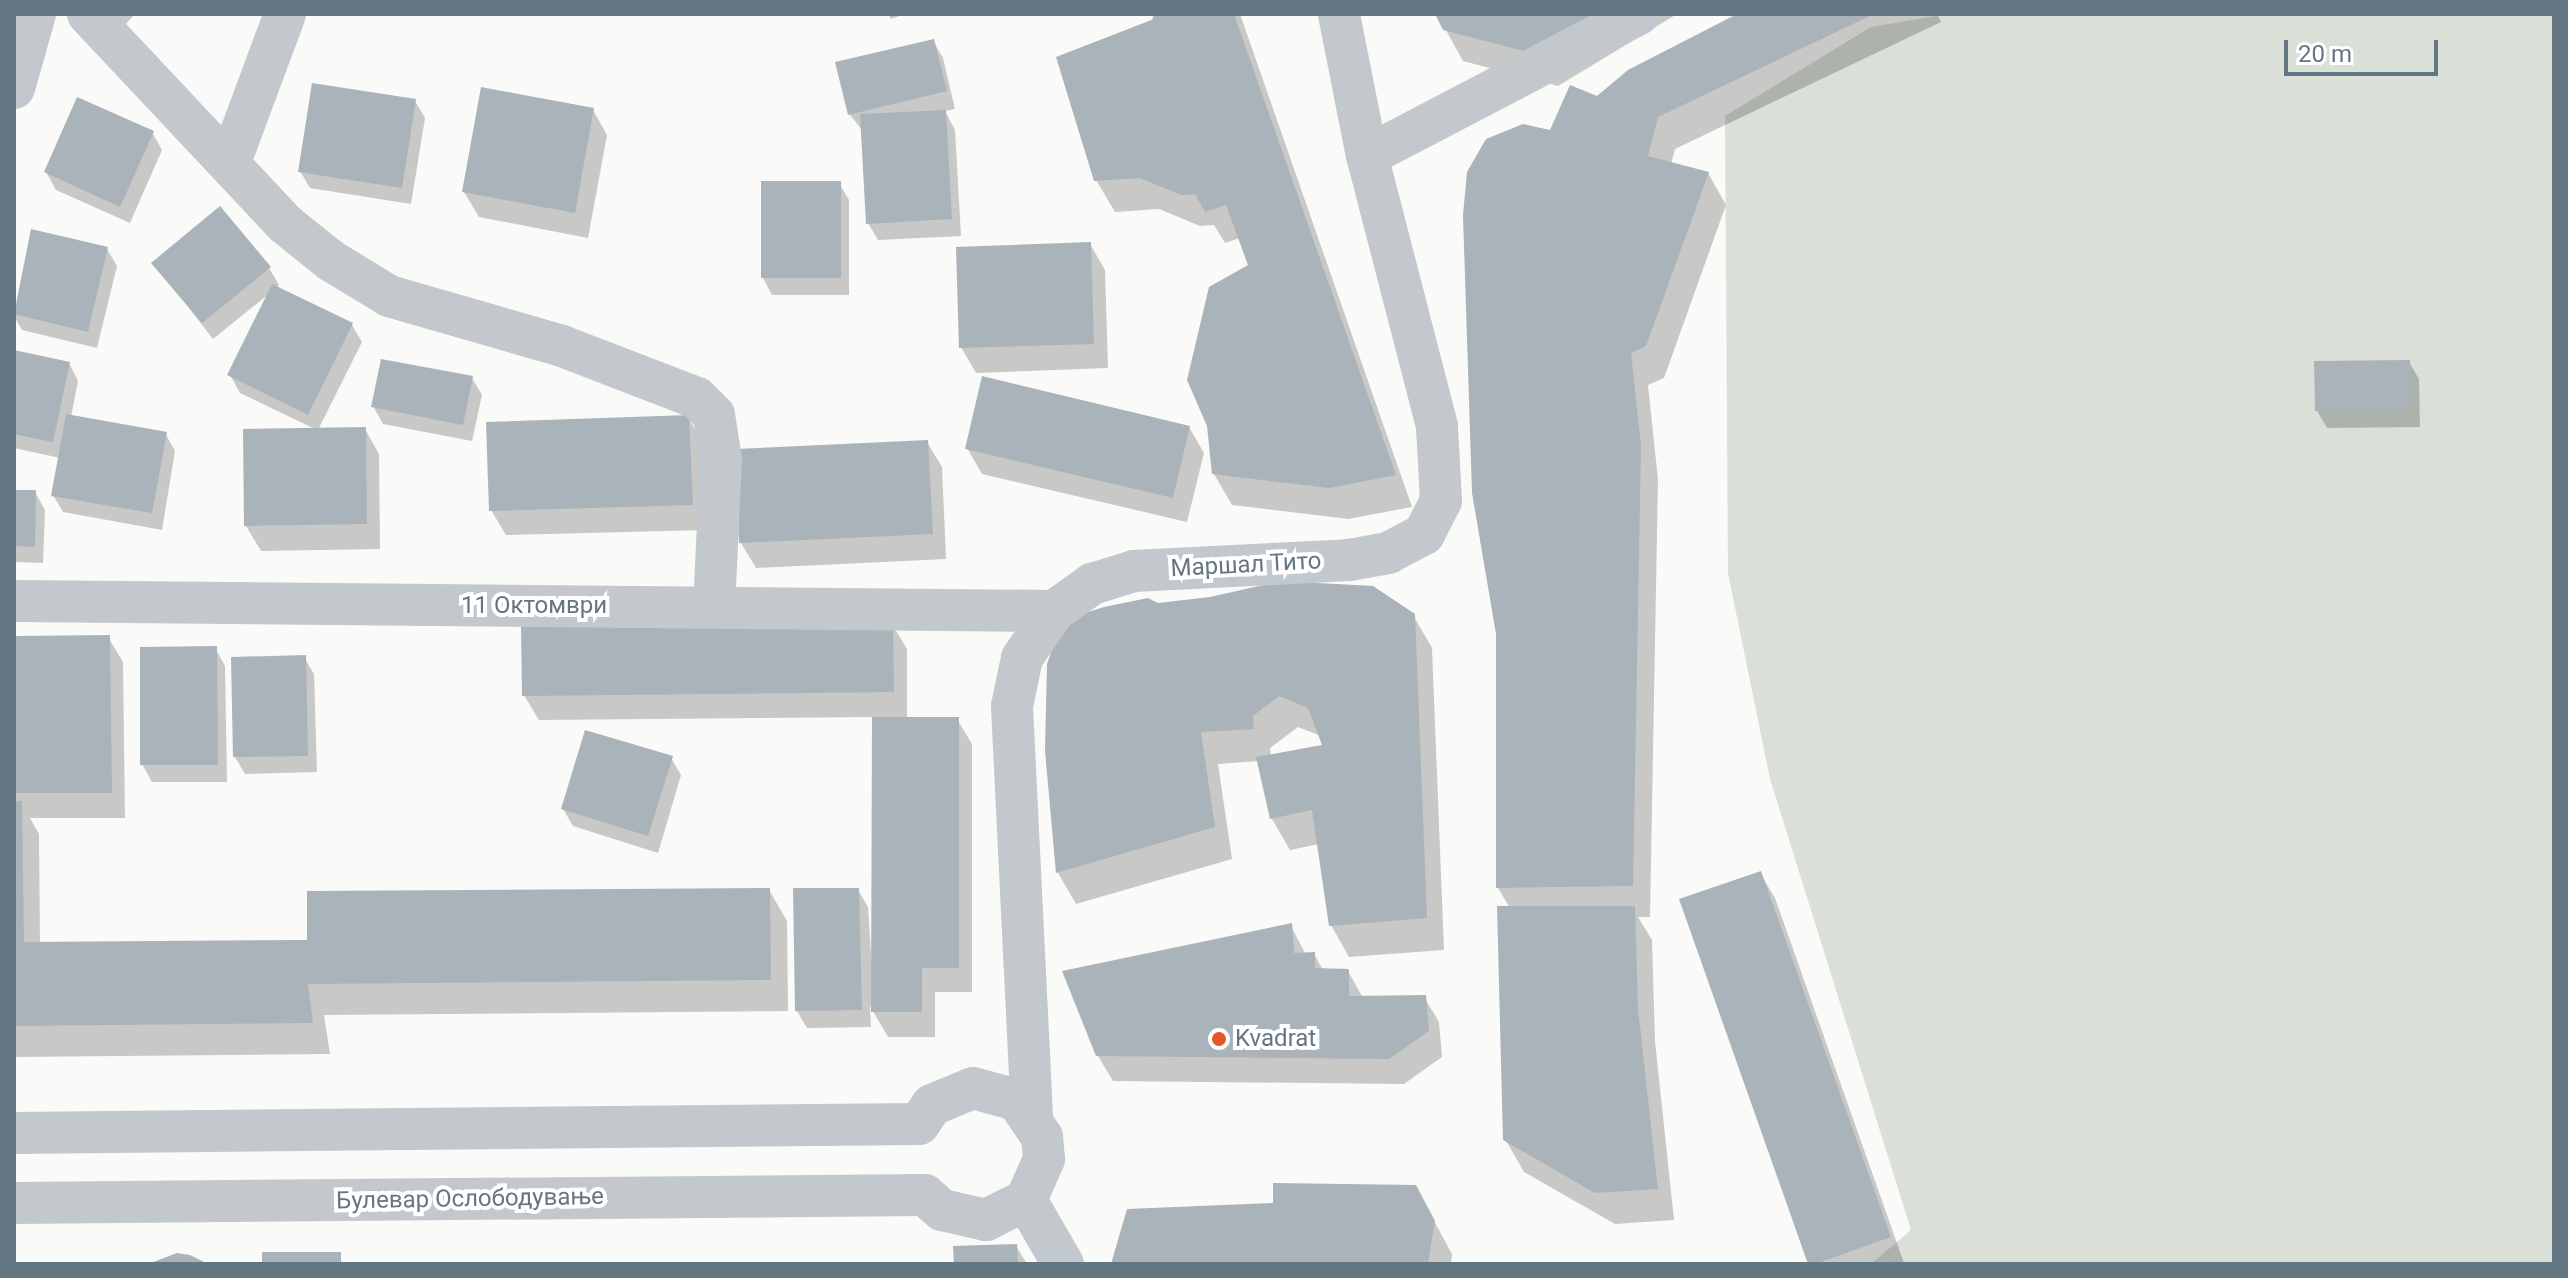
<!DOCTYPE html>
<html>
<head>
<meta charset="utf-8">
<style>
  body { margin:0 }
  #map { position:relative; width:2568px; height:1278px; overflow:hidden; background:#fafaf8; font-family:Roboto,sans-serif }
  div>[style] { position:absolute }
  [style*='--x'] { left:calc(var(--x)*1px); top:calc(var(--y)*1px); width:calc(var(--w)*1px); rotate:calc(var(--a)*1deg) }
  .green>* { inset:0; background:#dadfd7 }
  .shadow>* { inset:0; background:#0003 }
  .building>* { inset:0; background:#aab3b9 }
  .street>* { height:42px; margin:-21px; padding:0 21px; transform-origin:21px; border-radius:21px; background:#c3c8cc }
  .dots>* { width:22px; height:22px; translate:-50% -50%; box-sizing:border-box; border:4px solid #fff; border-radius:50% }
  span { translate:-50% -50%; white-space:nowrap; text-align:center; line-height:1.15; -webkit-text-stroke:8px #fff; paint-order:stroke }
  .street-label { font-size:24px; color:#657683 }
  .poi-label { font-size:24px; color:#657683 }
  .left { translate:0 -50%; text-align:left }
  .frame { position:absolute; inset:0; border:16px solid #657683; pointer-events:none }
  .scale { position:absolute; left:2284px; top:40px; width:154px; height:36px; box-sizing:border-box; border:4px solid #657683; border-top:0; padding-left:10px; font-size:24px; line-height:28px; white-space:nowrap; color:#657683; -webkit-text-stroke:6px #fff; paint-order:stroke }
</style>
</head>
<body>
<div id="map">
  <div class="green">
    <div style="clip-path:polygon(1948px 14px,2554px 14px,2554px 1264px,1871px 1264px,1911px 1230px,1770px 779px,1728px 573px,1725px 116px,1871px 27px)"></div>
  </div>
  <div class="shadow">
    <div style="clip-path:polygon(113px 14px,135px 14px,125px 25px)"></div>
    <div style="clip-path:polygon(888px 14px,905px 14px,891px 19px)"></div>
    <div style="clip-path:polygon(1154px 14px,1240px 14px,1412px 507px,1348px 519px,1232px 505px,1214px 474px,1209px 426px,1251px 266px,1240px 238px,1225px 243px,1214px 225px,1200px 226px,1159px 209px,1115px 212px,1096px 180px)"></div>
    <div style="clip-path:polygon(1437px 14px,1677px 14px,1558px 86px,1463px 61px)"></div>
    <div style="clip-path:polygon(1741px 14px,1937px 14px,1941px 22px,1675px 149px,1671px 164px,1708px 173px,1726px 205px,1664px 378px,1648px 385px,1658px 479px,1650px 917px,1638px 917px,1652px 940px,1655px 1041px,1674px 1220px,1615px 1224px,1524px 1172px,1505px 1139px,1510px 908px,1498px 888px,1498px 633px,1551px 132px,1597px 98px)"></div>
    <div style="clip-path:polygon(933px 41px,943px 58px,955px 109px,945px 111px,955px 130px,961px 236px,878px 240px,868px 223px,863px 131px,850px 115px)"></div>
    <div style="clip-path:polygon(415px 101px,425px 118px,411px 204px,310px 188px,300px 171px)"></div>
    <div style="clip-path:polygon(593px 110px,607px 135px,588px 238px,479px 217px,464px 192px)"></div>
    <div style="clip-path:polygon(152px 132px,162px 150px,130px 223px,56px 190px,46px 172px)"></div>
    <div style="clip-path:polygon(839px 183px,849px 200px,849px 295px,772px 295px,763px 278px)"></div>
    <div style="clip-path:polygon(32px 231px,107px 249px,117px 266px,97px 348px,22px 330px,14px 316px)"></div>
    <div style="clip-path:polygon(1090px 244px,1105px 270px,1108px 368px,976px 373px,961px 347px)"></div>
    <div style="clip-path:polygon(154px 263px,269px 268px,279px 285px,276px 288px,352px 325px,362px 342px,318px 430px,365px 429px,379px 454px,380px 549px,261px 551px,246px 526px,317px 430px,240px 393px,230px 375px,270px 293px,213px 339px)"></div>
    <div style="clip-path:polygon(14px 352px,69px 363px,78px 381px,71px 417px,165px 433px,175px 451px,162px 530px,63px 512px,53px 495px,60px 458px,14px 448px)"></div>
    <div style="clip-path:polygon(2409px 362px,2419px 379px,2420px 427px,2327px 428px,2317px 411px)"></div>
    <div style="clip-path:polygon(472px 378px,482px 395px,472px 441px,383px 424px,373px 406px)"></div>
    <div style="clip-path:polygon(688px 417px,703px 443px,706px 530px,506px 535px,491px 510px)"></div>
    <div style="clip-path:polygon(1189px 427px,1204px 453px,1187px 522px,982px 474px,967px 448px)"></div>
    <div style="clip-path:polygon(927px 442px,942px 467px,946px 559px,756px 568px,741px 543px)"></div>
    <div style="clip-path:polygon(14px 492px,35px 492px,45px 510px,43px 563px,14px 562px)"></div>
    <div style="clip-path:polygon(evenodd,1157px 605px,1413px 615px,1432px 648px,1444px 950px,1349px 957px,1331px 925px,1319px 844px,1290px 850px,1272px 819px,1259px 761px,1218px 764px,1232px 859px,1076px 904px,1058px 873px,1047px 751px,1157px 605px,1298px 727px,1321px 736px,1325px 747px,1271px 757px,1270px 748px,1298px 727px)"></div>
    <div style="clip-path:polygon(892px 624px,907px 649px,907px 719px,957px 719px,972px 744px,972px 992px,935px 992px,935px 1037px,888px 1037px,870px 1006px,871px 1027px,807px 1028px,797px 1011px,858px 890px,868px 907px,873px 985px,874px 717px,539px 720px,524px 695px)"></div>
    <div style="clip-path:polygon(108px 637px,123px 662px,125px 818px,30px 818px,39px 834px,40px 944px,309px 942px,769px 890px,787px 921px,788px 1011px,324px 1015px,330px 1054px,14px 1057px,14px 638px)"></div>
    <div style="clip-path:polygon(215px 648px,225px 666px,227px 782px,152px 782px,142px 764px)"></div>
    <div style="clip-path:polygon(304px 657px,314px 674px,317px 772px,245px 774px,235px 757px)"></div>
    <div style="clip-path:polygon(671px 758px,681px 775px,658px 853px,573px 826px,563px 809px)"></div>
    <div style="clip-path:polygon(1760px 873px,1775px 898px,1904px 1263px,1810px 1264px)"></div>
    <div style="clip-path:polygon(1291px 926px,1306px 955px,1314px 954px,1323px 970px,1348px 971px,1363px 998px,1424px 997px,1439px 1022px,1442px 1057px,1404px 1084px,1113px 1081px,1098px 1056px)"></div>
    <div style="clip-path:polygon(1433px 1219px,1452px 1254px,1451px 1264px,1114px 1264px)"></div>
    <div style="clip-path:polygon(1016px 1246px,1027px 1264px,956px 1264px)"></div>
  </div>
  <div class="building">
    <div style="clip-path:polygon(1152px 14px,1234px 14px,1396px 475px,1329px 488px,1212px 474px,1207px 426px,1187px 380px,1209px 287px,1248px 265px,1226px 205px,1205px 212px,1195px 194px,1181px 195px,1140px 178px,1094px 181px,1056px 57px,1154px 19px)"></div>
    <div style="clip-path:polygon(1435px 14px,1607px 14px,1539px 55px,1443px 30px)"></div>
    <div style="clip-path:polygon(1737px 14px,1874px 14px,1658px 117px,1648px 156px,1709px 172px,1646px 346px,1631px 353px,1641px 446px,1633px 886px,1496px 888px,1496px 634px,1472px 493px,1463px 215px,1467px 172px,1486px 139px,1523px 124px,1550px 130px,1570px 85px,1597px 96px,1628px 70px)"></div>
    <div style="clip-path:polygon(934px 39px,947px 91px,848px 115px,835px 62px)"></div>
    <div style="clip-path:polygon(312px 83px,416px 99px,402px 188px,298px 172px)"></div>
    <div style="clip-path:polygon(481px 87px,594px 108px,575px 213px,462px 192px)"></div>
    <div style="clip-path:polygon(77px 97px,154px 131px,120px 207px,44px 172px)"></div>
    <div style="clip-path:polygon(946px 110px,952px 219px,866px 224px,860px 114px)"></div>
    <div style="clip-path:polygon(761px 181px,841px 181px,841px 278px,761px 278px)"></div>
    <div style="clip-path:polygon(220px 206px,271px 267px,202px 323px,151px 263px)"></div>
    <div style="clip-path:polygon(31px 229px,108px 247px,88px 332px,14px 314px)"></div>
    <div style="clip-path:polygon(1091px 242px,1094px 344px,959px 348px,956px 247px)"></div>
    <div style="clip-path:polygon(272px 284px,353px 323px,308px 415px,227px 375px)"></div>
    <div style="clip-path:polygon(14px 350px,70px 362px,53px 442px,14px 434px)"></div>
    <div style="clip-path:polygon(381px 359px,473px 376px,463px 425px,371px 407px)"></div>
    <div style="clip-path:polygon(2410px 360px,2411px 410px,2315px 411px,2314px 361px)"></div>
    <div style="clip-path:polygon(982px 376px,1190px 426px,1173px 498px,965px 449px)"></div>
    <div style="clip-path:polygon(66px 414px,167px 432px,152px 513px,51px 496px)"></div>
    <div style="clip-path:polygon(689px 415px,693px 505px,489px 511px,486px 422px)"></div>
    <div style="clip-path:polygon(366px 427px,367px 524px,244px 526px,243px 429px)"></div>
    <div style="clip-path:polygon(928px 440px,933px 534px,739px 543px,735px 449px)"></div>
    <div style="clip-path:polygon(14px 490px,36px 490px,35px 547px,14px 546px)"></div>
    <div style="clip-path:polygon(1281px 581px,1373px 586px,1415px 614px,1427px 918px,1329px 926px,1312px 810px,1270px 819px,1256px 757px,1322px 745px,1308px 708px,1279px 696px,1253px 716px,1254px 729px,1201px 732px,1215px 827px,1056px 873px,1045px 751px,1047px 664px,1057px 635px,1076px 616px,1104px 607px,1148px 598px,1158px 603px,1210px 597px)"></div>
    <div style="clip-path:polygon(893px 622px,894px 692px,522px 696px,521px 626px)"></div>
    <div style="clip-path:polygon(110px 635px,112px 793px,14px 793px,14px 636px)"></div>
    <div style="clip-path:polygon(217px 646px,218px 765px,140px 765px,140px 647px)"></div>
    <div style="clip-path:polygon(306px 655px,308px 756px,233px 757px,231px 657px)"></div>
    <div style="clip-path:polygon(872px 717px,959px 717px,959px 968px,922px 968px,922px 1012px,871px 1012px)"></div>
    <div style="clip-path:polygon(585px 730px,673px 756px,648px 836px,561px 809px)"></div>
    <div style="clip-path:polygon(14px 801px,22px 801px,24px 942px,307px 940px,307px 891px,770px 888px,771px 980px,308px 984px,313px 1023px,14px 1026px)"></div>
    <div style="clip-path:polygon(1761px 871px,1891px 1237px,1815px 1264px,1808px 1264px,1679px 899px)"></div>
    <div style="clip-path:polygon(793px 888px,859px 888px,862px 1010px,795px 1011px)"></div>
    <div style="clip-path:polygon(1497px 906px,1635px 906px,1638px 1008px,1658px 1189px,1595px 1193px,1503px 1140px)"></div>
    <div style="clip-path:polygon(1292px 923px,1294px 953px,1315px 952px,1315px 968px,1349px 969px,1349px 996px,1426px 995px,1429px 1031px,1389px 1059px,1096px 1056px,1062px 971px)"></div>
    <div style="clip-path:polygon(1273px 1183px,1416px 1185px,1435px 1221px,1428px 1264px,1111px 1264px,1127px 1209px,1273px 1203px)"></div>
    <div style="clip-path:polygon(1017px 1244px,1018px 1264px,954px 1264px,953px 1246px)"></div>
    <div style="clip-path:polygon(262px 1252px,341px 1252px,341px 1264px,262px 1264px)"></div>
    <div style="clip-path:polygon(177px 1253px,190px 1255px,208px 1264px,148px 1264px)"></div>
  </div>
  <div class="street">
    <div style="--x:88;--y:14;--w:287;--a:46.8"></div>
    <div style="--x:284;--y:223;--w:59;--a:38.8"></div>
    <div style="--x:330;--y:260;--w:69;--a:31.4"></div>
    <div style="--x:389;--y:296;--w:180;--a:16.1"></div>
    <div style="--x:562;--y:346;--w:145;--a:21.1"></div>
    <div style="--x:697;--y:398;--w:24;--a:45"></div>
    <div style="--x:714;--y:415;--w:46;--a:81.2"></div>
    <div style="--x:721;--y:460;--w:147;--a:92.7"></div>
    <div style="--x:14;--y:88;--w:77;--a:-74.2"></div>
    <div style="--x:1367;--y:156;--w:307;--a:-27.6"></div>
    <div style="--x:230;--y:162;--w:158;--a:-69.6"></div>
    <div style="--x:14;--y:601;--w:1040;--a:0.55"></div>
    <div style="--x:1032;--y:1116;--w:410;--a:-92.8"></div>
    <div style="--x:1012;--y:706;--w:49;--a:-78.2"></div>
    <div style="--x:1022;--y:658;--w:57;--a:-55.8"></div>
    <div style="--x:1054;--y:611;--w:47;--a:-35.4"></div>
    <div style="--x:1092;--y:584;--w:44;--a:-17.2"></div>
    <div style="--x:1134;--y:571;--w:215;--a:-2.9"></div>
    <div style="--x:1349;--y:560;--w:40;--a:-10"></div>
    <div style="--x:1388;--y:553;--w:41;--a:-27.8"></div>
    <div style="--x:1424;--y:534;--w:37;--a:-63"></div>
    <div style="--x:1441;--y:501;--w:75;--a:-93.1"></div>
    <div style="--x:1437;--y:426;--w:279;--a:-104.5"></div>
    <div style="--x:1367;--y:156;--w:145;--a:-101.2"></div>
    <div style="--x:14;--y:1133;--w:905;--a:-0.57"></div>
    <div style="--x:919;--y:1124;--w:23;--a:-56"></div>
    <div style="--x:932;--y:1105;--w:44;--a:-22.5"></div>
    <div style="--x:973;--y:1088;--w:46;--a:15.3"></div>
    <div style="--x:1017;--y:1100;--w:45;--a:56"></div>
    <div style="--x:1042;--y:1137;--w:22;--a:85"></div>
    <div style="--x:1044;--y:1159;--w:45;--a:113.7"></div>
    <div style="--x:1026;--y:1200;--w:45;--a:153.4"></div>
    <div style="--x:986;--y:1220;--w:45;--a:-167.2"></div>
    <div style="--x:942;--y:1210;--w:23;--a:-139"></div>
    <div style="--x:925;--y:1195;--w:911;--a:179.5"></div>
    <div style="--x:1026;--y:1200;--w:74;--a:60"></div>
  </div>
  <div class="dots">
    <div style="left:1219px;top:1039px;background:#e4572e"></div>
  </div>
  <div class="street-label">
    <span style="left:1246px;top:565px;rotate:-3deg">Маршал Тито</span>
    <span style="left:534px;top:606px">11 Октомври</span>
    <span style="left:470px;top:1199px;rotate:-1deg">Булевар Ослободување</span>
  </div>
  <div class="poi-label">
    <span class="left" style="left:1235px;top:1039px">Kvadrat</span>
  </div>
  <div class="frame"></div>
  <div class="scale">20 m</div>
</div>
</body>
</html>
